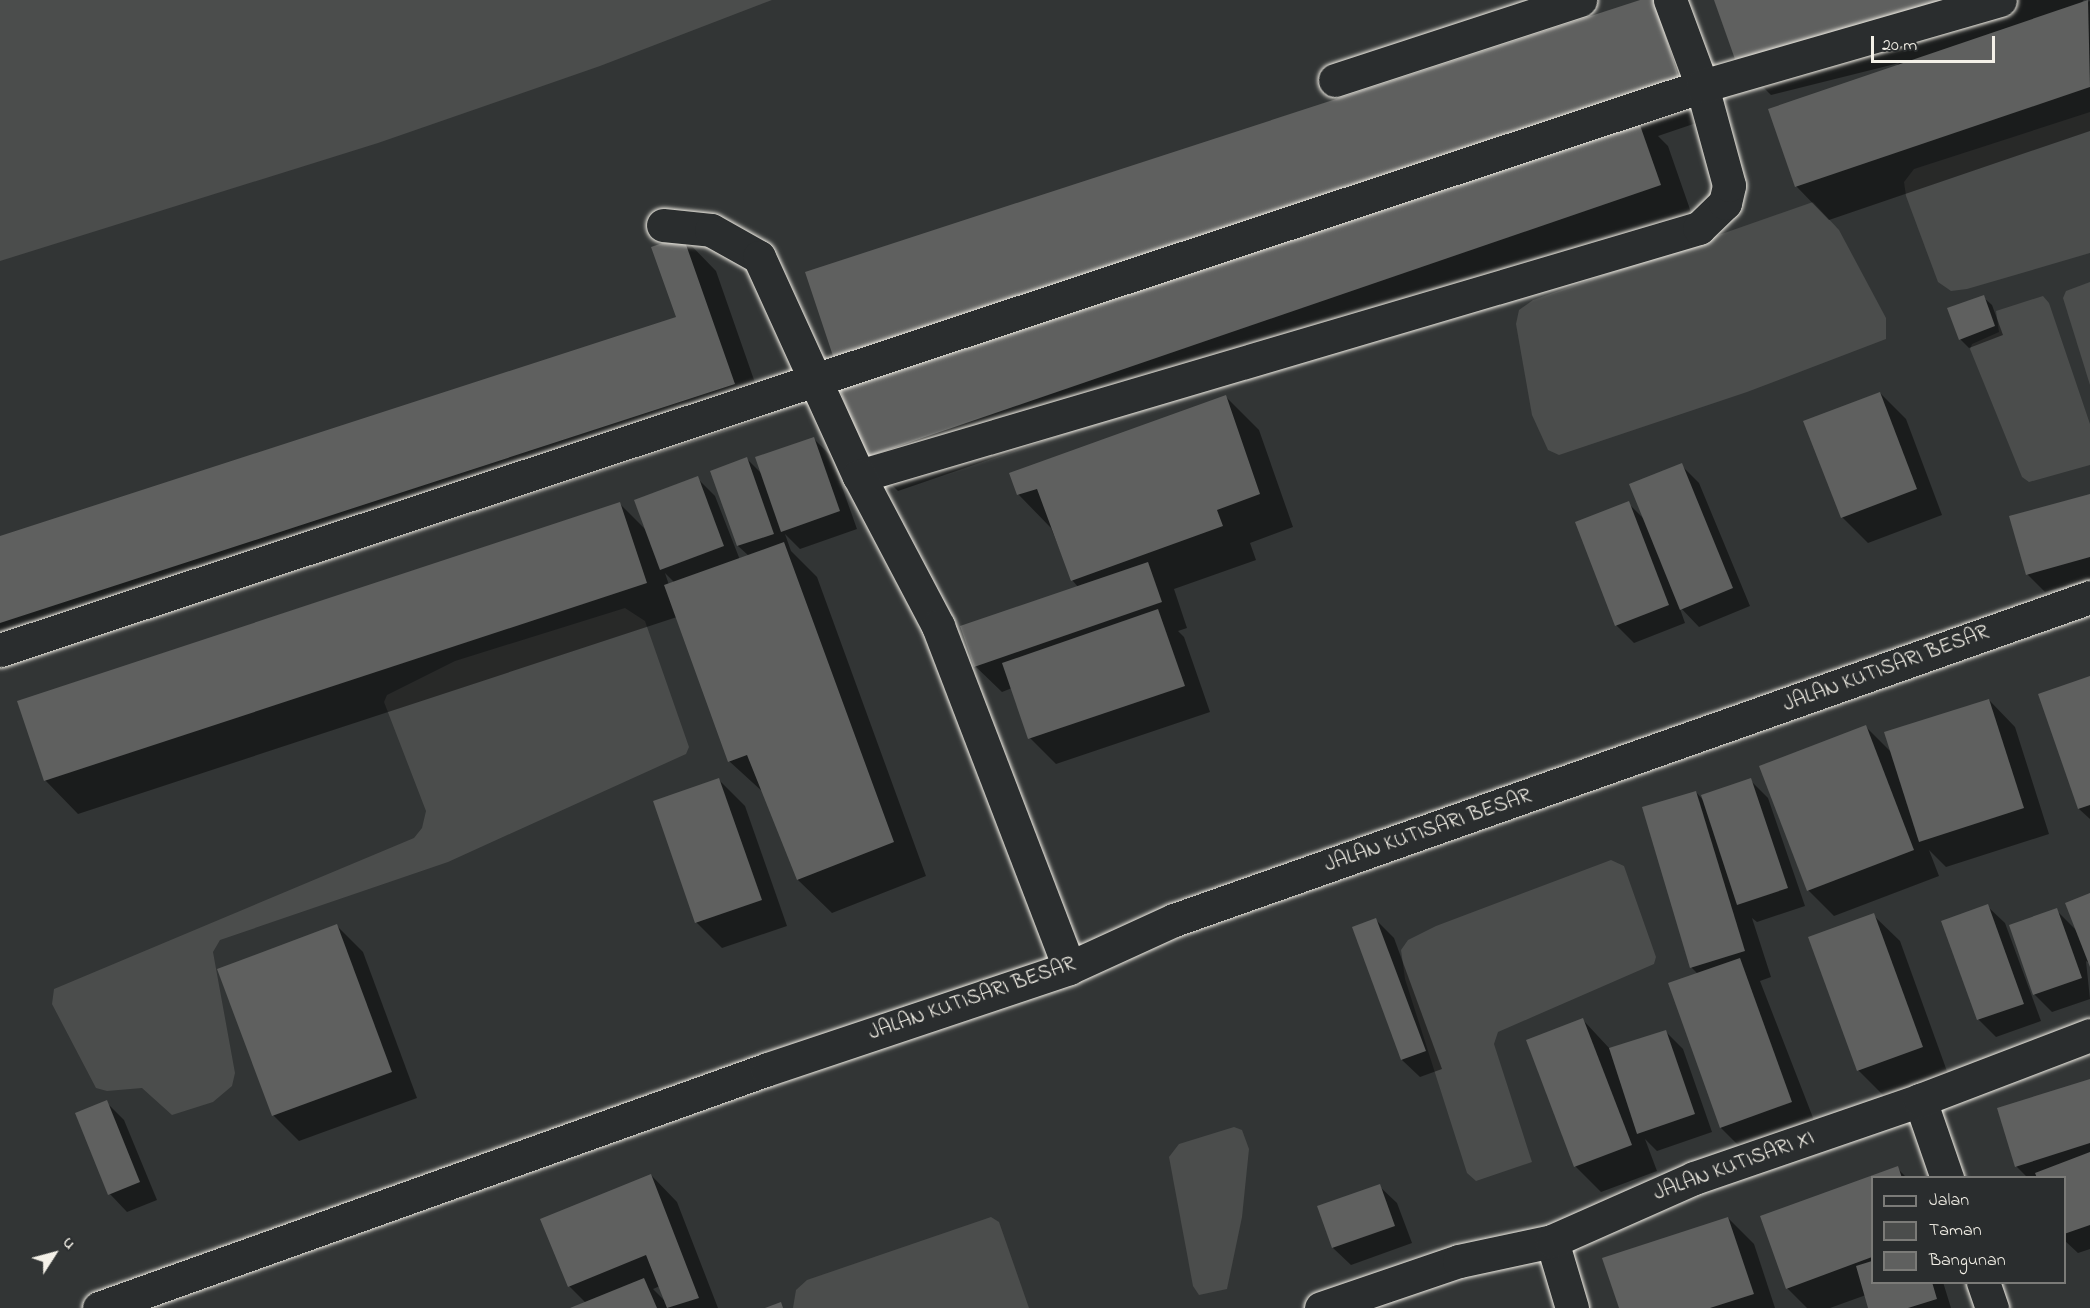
<!DOCTYPE html>
<html>
<head>
<meta charset="utf-8">
<style>
  body { margin:0 }
  #map { position:relative; width:2090px; height:1308px; overflow:hidden; background:#323535; font-family:"Indie Flower",sans-serif }
  div>[style] { position:absolute }
  [style*='--x'] { left:calc(var(--x)*1px); top:calc(var(--y)*1px); width:calc(var(--w)*1px); rotate:calc(var(--a)*1deg) }
  .green>* { inset:0; background:#4b4d4c }
  .shadow>* { inset:0; background:#0007 }
  .building>* { inset:0; background:#5f605f }
  .roads { filter:drop-shadow(0 0 2px #f4f1e8) drop-shadow(0 0 2px #f4f1e8) }
  .street>* { height:33px; margin:-16.5px; padding:0 16.5px; transform-origin:16.5px; border-radius:16.5px; background:#2a2d2e }
  span { translate:-50% -50%; white-space:nowrap; text-align:center; line-height:1.15; -webkit-text-stroke:4.5px #2a2d2e; paint-order:stroke }
  .street-label { font-size:21px; color:#f4f1e8 }
  .legend { position:absolute; left:1871px; top:1176px; width:195px; height:108px; box-sizing:border-box; background:#2a2d2e; border:2px solid #7b7b78; margin:0; padding:8px 10px; list-style:none; font-size:18px; color:#f4f1e8 }
  .legend li { display:flex; align-items:center; gap:12px; height:30px }
  .legend b { width:30px; border:2px solid #7b7b78 }
  .north { position:absolute; left:24px; top:1224px; width:60px; height:60px; -webkit-text-stroke:4px #2a2d2e; paint-order:stroke; rotate:54deg; font-size:16px; font-weight:700; line-height:24px; text-align:center; color:#f4f1e8 }
  .north::after { content:''; display:block; margin:auto; width:21px; height:27px; background:#f4f1e8; clip-path:polygon(50% 0,100% 100%,50% 72%,0 100%) }
  .scale { position:absolute; left:1871px; top:36px; width:124px; height:27px; box-sizing:border-box; border:3px solid #f4f1e8; border-top:0; padding-left:8px; font-size:18px; line-height:21px; white-space:nowrap; color:#f4f1e8; -webkit-text-stroke:4px #2a2d2e; paint-order:stroke }
</style>
</head>
<body>
<div id="map">
  <div class="green">
    <div style="clip-path:polygon(0 0,772px 0,600px 66px,378px 143px,0 261px)"></div>
    <div style="clip-path:polygon(2090px 112px,2090px 253px,1967px 289px,1951px 291px,1938px 282px,1906px 196px,1904px 182px,1914px 169px)"></div>
    <div style="clip-path:polygon(1813px 202px,1839px 230px,1886px 318px,1886px 339px,1747px 392px,1559px 455px,1548px 450px,1532px 415px,1516px 324px,1519px 310px,1533px 300px)"></div>
    <div style="clip-path:polygon(2090px 282px,2090px 385px,2063px 298px,2066px 291px)"></div>
    <div style="clip-path:polygon(2043px 296px,2049px 303px,2090px 424px,2090px 465px,2029px 482px,2022px 477px,1970px 349px,1972px 344px,1999px 332px,1996px 311px)"></div>
    <div style="clip-path:polygon(625px 608px,645px 621px,689px 747px,686px 754px,448px 862px,220px 940px,213px 952px,235px 1073px,232px 1086px,213px 1102px,172px 1115px,142px 1088px,107px 1091px,96px 1088px,52px 1004px,54px 989px,414px 838px,422px 828px,426px 811px,384px 702px,387px 695px,455px 661px)"></div>
    <div style="clip-path:polygon(1611px 860px,1624px 866px,1656px 957px,1654px 964px,1498px 1032px,1494px 1044px,1532px 1162px,1476px 1181px,1467px 1173px,1405px 979px,1401px 950px,1408px 940px,1436px 926px)"></div>
    <div style="clip-path:polygon(1234px 1127px,1242px 1130px,1249px 1149px,1242px 1217px,1227px 1289px,1199px 1295px,1193px 1286px,1169px 1157px,1179px 1144px)"></div>
    <div style="clip-path:polygon(991px 1217px,999px 1222px,1029px 1308px,793px 1308px,796px 1290px,807px 1280px)"></div>
  </div>
  <div class="shadow">
    <div style="clip-path:polygon(1645px 0,1654px 0,1714px 117px,1658px 136px,1668px 146px,1693px 218px,898px 491px,865px 458px)"></div>
    <div style="clip-path:polygon(1715px 0,2084px 0,2079px 5px,2090px 1px,2090px 131px,1829px 220px,1796px 186px,1899px 63px,1771px 95px,1737px 61px)"></div>
    <div style="clip-path:polygon(683px 237px,716px 271px,767px 417px,0 667px,0 538px,678px 318px)"></div>
    <div style="clip-path:polygon(1983px 297px,1992px 305px,2003px 335px,1969px 348px,1960px 339px)"></div>
    <div style="clip-path:polygon(1880px 393px,1906px 419px,1942px 515px,1868px 543px,1842px 517px)"></div>
    <div style="clip-path:polygon(1225px 396px,1259px 430px,1293px 527px,1250px 543px,1256px 560px,1174px 589px,1187px 628px,1178px 631px,1184px 637px,1210px 712px,1056px 764px,1030px 738px,1012px 688px,1002px 692px,975px 666px,1079px 588px,1072px 580px,1051px 528px,1018px 494px)"></div>
    <div style="clip-path:polygon(evenodd,813px 438px,831px 456px,857px 529px,800px 549px,785px 534px,791px 551px,817px 577px,926px 876px,832px 913px,798px 880px,765px 794px,729px 761px,677px 617px,78px 814px,45px 780px,620px 504px,647px 531px,697px 478px,715px 496px,740px 560px,749px 556px,738px 546px,747px 459px,763px 475px,813px 438px,665px 573px,675px 583px,669px 585px,665px 573px)"></div>
    <div style="clip-path:polygon(1681px 465px,1699px 483px,1750px 606px,1699px 627px,1679px 606px,1685px 623px,1634px 643px,1616px 625px,1628px 503px,1645px 520px)"></div>
    <div style="clip-path:polygon(2090px 495px,2090px 579px,2045px 592px,2027px 574px)"></div>
    <div style="clip-path:polygon(2090px 677px,2090px 819px,2079px 809px,2040px 695px)"></div>
    <div style="clip-path:polygon(1989px 700px,2015px 727px,2049px 834px,1946px 867px,1929px 850px,1939px 876px,1834px 916px,1808px 890px,1866px 727px,1892px 753px)"></div>
    <div style="clip-path:polygon(719px 780px,745px 806px,787px 926px,722px 948px,696px 922px)"></div>
    <div style="clip-path:polygon(1750px 780px,1768px 798px,1805px 906px,1757px 922px,1752px 918px,1771px 977px,1760px 981px,1817px 1128px,1747px 1154px,1721px 1128px,1698px 974px,1692px 968px,1643px 808px,1696px 792px,1704px 801px)"></div>
    <div style="clip-path:polygon(2090px 894px,2090px 963px,2086px 961px,2090px 999px,2052px 1012px,2034px 994px,2056px 910px,2077px 931px)"></div>
    <div style="clip-path:polygon(1987px 906px,2005px 923px,2041px 1021px,1996px 1037px,1978px 1019px)"></div>
    <div style="clip-path:polygon(1873px 915px,1900px 941px,1948px 1074px,1884px 1096px,1858px 1070px)"></div>
    <div style="clip-path:polygon(1376px 920px,1394px 938px,1442px 1069px,1420px 1077px,1402px 1060px,1354px 928px)"></div>
    <div style="clip-path:polygon(337px 926px,363px 952px,417px 1098px,299px 1141px,273px 1115px)"></div>
    <div style="clip-path:polygon(1583px 1020px,1610px 1049px,1665px 1031px,1683px 1049px,1712px 1132px,1657px 1151px,1645px 1139px,1657px 1171px,1601px 1192px,1575px 1166px)"></div>
    <div style="clip-path:polygon(2090px 1081px,2090px 1249px,2078px 1253px,2064px 1240px,2064px 1178px,2028px 1178px,2016px 1166px)"></div>
    <div style="clip-path:polygon(106px 1102px,124px 1120px,157px 1200px,127px 1212px,110px 1194px,77px 1114px)"></div>
    <div style="clip-path:polygon(1897px 1168px,1907px 1178px,1872px 1178px,1872px 1282px,1943px 1282px,1951px 1308px,1870px 1308px,1866px 1295px,1830px 1308px,1807px 1308px,1787px 1288px,1761px 1217px)"></div>
    <div style="clip-path:polygon(evenodd,651px 1175px,677px 1202px,718px 1308px,576px 1308px,586px 1303px,569px 1286px,651px 1175px,660px 1286px,666px 1302px,653px 1289px,660px 1286px)"></div>
    <div style="clip-path:polygon(1379px 1186px,1397px 1203px,1412px 1243px,1351px 1265px,1333px 1248px,1318px 1207px)"></div>
    <div style="clip-path:polygon(1728px 1218px,1754px 1244px,1775px 1308px,1620px 1308px)"></div>
  </div>
  <div class="building">
    <div style="clip-path:polygon(1640px 0,1654px 0,1681px 84px,834px 359px,805px 272px)"></div>
    <div style="clip-path:polygon(1714px 0,1963px 0,1736px 62px)"></div>
    <div style="clip-path:polygon(2088px 0,2090px 87px,1795px 187px,1768px 109px)"></div>
    <div style="clip-path:polygon(1635px 111px,1661px 185px,864px 458px,838px 384px)"></div>
    <div style="clip-path:polygon(683px 236px,735px 384px,0 623px,0 536px,676px 317px,651px 247px)"></div>
    <div style="clip-path:polygon(1984px 295px,1995px 326px,1959px 340px,1947px 308px)"></div>
    <div style="clip-path:polygon(1880px 392px,1917px 489px,1841px 518px,1803px 421px)"></div>
    <div style="clip-path:polygon(1226px 395px,1260px 494px,1217px 510px,1223px 526px,1071px 581px,1037px 489px,1017px 495px,1009px 473px)"></div>
    <div style="clip-path:polygon(814px 437px,840px 511px,781px 532px,755px 457px)"></div>
    <div style="clip-path:polygon(747px 457px,774px 534px,737px 546px,710px 471px)"></div>
    <div style="clip-path:polygon(1682px 463px,1733px 588px,1680px 610px,1629px 484px)"></div>
    <div style="clip-path:polygon(698px 476px,724px 546px,660px 570px,634px 500px)"></div>
    <div style="clip-path:polygon(2090px 494px,2090px 557px,2026px 575px,2009px 516px)"></div>
    <div style="clip-path:polygon(1629px 501px,1669px 605px,1615px 626px,1575px 522px)"></div>
    <div style="clip-path:polygon(620px 502px,647px 583px,44px 781px,17px 701px)"></div>
    <div style="clip-path:polygon(784px 542px,894px 842px,797px 880px,747px 755px,728px 762px,664px 585px)"></div>
    <div style="clip-path:polygon(1148px 562px,1162px 602px,974px 667px,960px 626px)"></div>
    <div style="clip-path:polygon(1158px 609px,1185px 686px,1028px 739px,1002px 663px)"></div>
    <div style="clip-path:polygon(2090px 676px,2090px 805px,2078px 809px,2038px 694px)"></div>
    <div style="clip-path:polygon(1989px 699px,2024px 808px,1919px 842px,1884px 732px)"></div>
    <div style="clip-path:polygon(1866px 725px,1914px 850px,1807px 891px,1759px 766px)"></div>
    <div style="clip-path:polygon(719px 778px,762px 900px,695px 923px,653px 801px)"></div>
    <div style="clip-path:polygon(1751px 778px,1788px 888px,1737px 905px,1701px 795px)"></div>
    <div style="clip-path:polygon(1696px 791px,1745px 951px,1690px 968px,1642px 807px)"></div>
    <div style="clip-path:polygon(2090px 893px,2090px 967px,2065px 903px)"></div>
    <div style="clip-path:polygon(1988px 904px,2024px 1004px,1977px 1020px,1941px 921px)"></div>
    <div style="clip-path:polygon(2057px 908px,2082px 978px,2033px 995px,2009px 925px)"></div>
    <div style="clip-path:polygon(1874px 913px,1923px 1047px,1857px 1071px,1808px 937px)"></div>
    <div style="clip-path:polygon(1376px 918px,1426px 1051px,1401px 1060px,1352px 927px)"></div>
    <div style="clip-path:polygon(337px 924px,392px 1072px,272px 1116px,217px 969px)"></div>
    <div style="clip-path:polygon(1740px 958px,1792px 1102px,1720px 1128px,1668px 983px)"></div>
    <div style="clip-path:polygon(1583px 1018px,1632px 1145px,1574px 1167px,1526px 1040px)"></div>
    <div style="clip-path:polygon(1666px 1030px,1695px 1114px,1637px 1134px,1609px 1048px)"></div>
    <div style="clip-path:polygon(2090px 1079px,2090px 1143px,2015px 1167px,1997px 1108px)"></div>
    <div style="clip-path:polygon(107px 1100px,140px 1182px,108px 1195px,75px 1113px)"></div>
    <div style="clip-path:polygon(2090px 1152px,2090px 1225px,2064px 1234px,2064px 1178px,2037px 1178px,2035px 1173px)"></div>
    <div style="clip-path:polygon(1898px 1166px,1902px 1178px,1872px 1178px,1872px 1257px,1786px 1289px,1760px 1216px)"></div>
    <div style="clip-path:polygon(651px 1174px,699px 1298px,667px 1308px,646px 1255px,568px 1287px,540px 1219px)"></div>
    <div style="clip-path:polygon(1380px 1184px,1395px 1226px,1332px 1248px,1317px 1206px)"></div>
    <div style="clip-path:polygon(1728px 1217px,1754px 1294px,1710px 1308px,1619px 1308px,1602px 1258px)"></div>
    <div style="clip-path:polygon(1872px 1261px,1872px 1282px,1932px 1282px,1937px 1299px,1908px 1308px,1868px 1308px,1856px 1266px)"></div>
    <div style="clip-path:polygon(644px 1278px,657px 1308px,570px 1308px)"></div>
    <div style="clip-path:polygon(781px 1302px,783px 1308px,765px 1308px)"></div>
  </div>
  <div class="roads">
    <div class="street">
      <div style="--x:1335;--y:80;--w:258;--a:-18.1"></div>
      <div style="--x:663;--y:225;--w:48;--a:5.9"></div>
      <div style="--x:711;--y:230;--w:55;--a:29.4"></div>
      <div style="--x:759;--y:257;--w:241;--a:65.5"></div>
      <div style="--x:859;--y:476;--w:876;--a:-16.45"></div>
      <div style="--x:1699;--y:228;--w:36;--a:-44"></div>
      <div style="--x:1725;--y:203;--w:18;--a:-77"></div>
      <div style="--x:1729;--y:185;--w:103;--a:-105.3"></div>
      <div style="--x:1702;--y:86;--w:92;--a:-110.4"></div>
      <div style="--x:859;--y:476;--w:170;--a:62.2"></div>
      <div style="--x:938;--y:626;--w:366;--a:69"></div>
      <div style="--x:0;--y:650;--w:1793;--a:-18.33"></div>
      <div style="--x:1702;--y:86;--w:310;--a:-16.1"></div>
      <div style="--x:1920;--y:1100;--w:83;--a:70.9"></div>
      <div style="--x:1552;--y:1241;--w:70;--a:73.4"></div>
      <div style="--x:1983;--y:1282;--w:28;--a:71"></div>
      <div style="--x:99;--y:1308;--w:710;--a:-19.66"></div>
      <div style="--x:768;--y:1069;--w:317;--a:-18.5"></div>
      <div style="--x:1069;--y:968;--w:115;--a:-24.6"></div>
      <div style="--x:1174;--y:920;--w:971;--a:-19.42"></div>
      <div style="--x:1321;--y:1308;--w:146;--a:-18.8"></div>
      <div style="--x:1459;--y:1261;--w:95;--a:-12.1"></div>
      <div style="--x:1552;--y:1241;--w:155;--a:-23.9"></div>
      <div style="--x:1694;--y:1178;--w:239;--a:-19"></div>
      <div style="--x:1920;--y:1100;--w:182;--a:-20.9"></div>
    </div>
  </div>
  <div class="street-label">
    <span style="left:1886px;top:669px;rotate:-20deg">JALAN KUTISARI BESAR</span>
    <span style="left:1428px;top:831px;rotate:-19deg">JALAN KUTISARI BESAR</span>
    <span style="left:972px;top:999px;rotate:-19deg">JALAN KUTISARI BESAR</span>
    <span style="left:1734px;top:1166px;rotate:-20deg">JALAN KUTISARI XI</span>
  </div>
  <ul class="legend">
  <li><b style="height:8px;background:#2a2d2e"></b>Jalan</li>
  <li><b style="height:16px;background:#4b4d4c"></b>Taman</li>
  <li><b style="height:16px;background:#5f605f"></b>Bangunan</li>
  </ul>
  <div class="north">U</div>
  <div class="scale">20 m</div>
</div>
</body>
</html>
